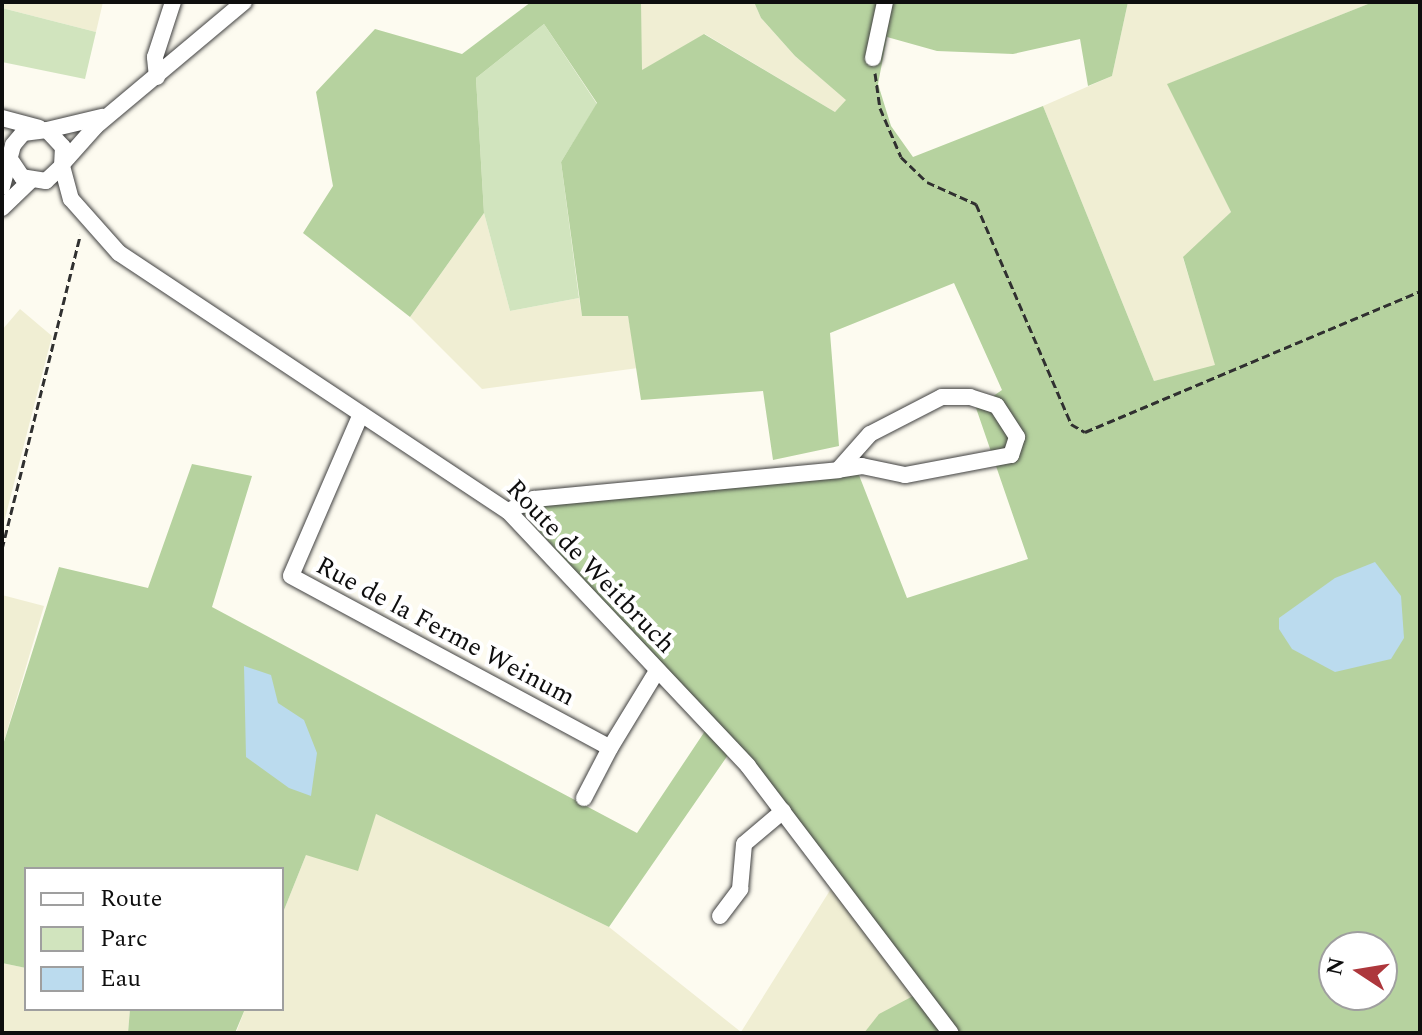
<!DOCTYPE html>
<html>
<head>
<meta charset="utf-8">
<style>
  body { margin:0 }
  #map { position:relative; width:1422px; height:1035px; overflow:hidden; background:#fdfbf0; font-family:Spectral,serif }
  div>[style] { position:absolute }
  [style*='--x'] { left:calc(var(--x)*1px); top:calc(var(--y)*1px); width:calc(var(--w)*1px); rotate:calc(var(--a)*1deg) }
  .farmland>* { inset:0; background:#f0eed3 }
  .green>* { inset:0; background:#d1e4be }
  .forest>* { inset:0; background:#b6d29f }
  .water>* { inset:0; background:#bbdbee }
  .path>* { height:3px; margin-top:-1.5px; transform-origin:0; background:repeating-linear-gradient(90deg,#303030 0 8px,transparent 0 12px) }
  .roads { filter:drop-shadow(0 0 2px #414141) drop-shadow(0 0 2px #414141) }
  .minor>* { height:16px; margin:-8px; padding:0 8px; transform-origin:8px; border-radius:8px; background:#fff }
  span { translate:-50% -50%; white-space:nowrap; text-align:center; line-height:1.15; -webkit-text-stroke:8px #fff; paint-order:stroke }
  .street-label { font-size:26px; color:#0e0e0e }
  .frame { position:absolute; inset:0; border:4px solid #0e0e0e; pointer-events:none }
  .legend { position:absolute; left:24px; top:867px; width:260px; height:144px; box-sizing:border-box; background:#fff; border:2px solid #9f9f9f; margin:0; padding:10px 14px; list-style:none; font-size:24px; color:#0e0e0e }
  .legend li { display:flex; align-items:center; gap:16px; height:40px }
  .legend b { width:40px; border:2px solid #9f9f9f }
  .north { position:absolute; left:1318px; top:931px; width:80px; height:80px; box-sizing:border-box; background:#fff; border:2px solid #9f9f9f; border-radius:50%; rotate:282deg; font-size:22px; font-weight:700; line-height:32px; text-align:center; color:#0e0e0e }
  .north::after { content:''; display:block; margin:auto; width:28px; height:36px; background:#ad373c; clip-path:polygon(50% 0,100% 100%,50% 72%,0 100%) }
</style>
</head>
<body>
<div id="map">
  <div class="farmland">
    <div style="clip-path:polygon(2px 2px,103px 2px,96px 32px,2px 8px)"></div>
    <div style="clip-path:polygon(641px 2px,754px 2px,761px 18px,795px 56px,847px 100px,835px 112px,705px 34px,641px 71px)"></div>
    <div style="clip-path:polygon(1128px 2px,1373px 2px,1168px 84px,1231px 212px,1183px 258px,1216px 366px,1154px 381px,1043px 106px,1112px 76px)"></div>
    <div style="clip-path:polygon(484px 213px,510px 311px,579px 298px,582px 316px,628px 316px,638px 368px,482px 389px,410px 317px)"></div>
    <div style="clip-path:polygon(20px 309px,52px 336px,2px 530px,2px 330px)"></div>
    <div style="clip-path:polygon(2px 595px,44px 606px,2px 748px)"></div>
    <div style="clip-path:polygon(376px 814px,609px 927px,741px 1032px,839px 876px,958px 1033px,236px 1033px,245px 1009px,282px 1009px,282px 915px,306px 855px)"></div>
    <div style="clip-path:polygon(2px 963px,26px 968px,26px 1009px,130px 1009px,128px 1033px,2px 1033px)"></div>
  </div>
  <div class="green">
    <div style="clip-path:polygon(2px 8px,96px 32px,85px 79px,2px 62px)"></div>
    <div style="clip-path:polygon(544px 24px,597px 104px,561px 162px,579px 298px,510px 311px,484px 213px,476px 78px)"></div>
  </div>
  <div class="forest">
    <div style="clip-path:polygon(evenodd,531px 2px,641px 2px,642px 70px,704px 34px,835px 112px,846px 100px,795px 56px,761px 18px,754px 2px,1128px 2px,1112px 76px,1088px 86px,1080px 39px,1013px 54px,937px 51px,887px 37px,878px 84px,891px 126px,913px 157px,1043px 106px,1154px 381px,1215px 365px,1183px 257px,1231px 212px,1167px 84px,1373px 2px,1420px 2px,1420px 1033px,958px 1033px,737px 742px,609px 927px,376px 814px,358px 871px,306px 855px,282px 915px,282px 869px,26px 869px,26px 968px,2px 963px,2px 748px,59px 567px,148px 588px,192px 464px,252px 476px,212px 607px,637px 833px,711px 722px,522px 512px,545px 504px,857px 470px,907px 598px,1028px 559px,976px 408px,1002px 390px,954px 283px,830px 333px,839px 446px,773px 460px,763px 391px,641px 400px,628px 316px,582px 316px,561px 162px,597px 103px,544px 24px,476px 78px,484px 213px,410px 317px,303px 233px,333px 186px,316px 92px,375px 29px,462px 54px,531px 2px,1334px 947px,1382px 947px,1382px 995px,1334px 995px,1334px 947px)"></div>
    <div style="clip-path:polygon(915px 995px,944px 1033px,864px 1033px,879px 1014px)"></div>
    <div style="clip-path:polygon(130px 1009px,245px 1009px,235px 1033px,128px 1033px)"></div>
  </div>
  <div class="water">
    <div style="clip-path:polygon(1375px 562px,1401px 596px,1404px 638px,1391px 659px,1335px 672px,1292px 649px,1279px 629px,1279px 618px,1335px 578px)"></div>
    <div style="clip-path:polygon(244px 666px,271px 675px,278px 703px,304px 720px,317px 753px,311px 796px,289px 788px,246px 757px)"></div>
  </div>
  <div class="path">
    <div style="--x:875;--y:73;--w:35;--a:82"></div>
    <div style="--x:880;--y:108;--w:53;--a:66.8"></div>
    <div style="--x:901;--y:157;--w:36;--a:44"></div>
    <div style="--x:927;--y:182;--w:54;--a:24.2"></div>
    <div style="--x:976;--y:204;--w:240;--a:66.6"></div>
    <div style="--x:1071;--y:424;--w:16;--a:30"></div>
    <div style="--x:1085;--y:432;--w:363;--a:-22.8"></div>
    <div style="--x:2;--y:549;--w:324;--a:-76"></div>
  </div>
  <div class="roads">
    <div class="minor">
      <div style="--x:873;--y:58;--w:57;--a:-77.9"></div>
      <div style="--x:157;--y:77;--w:20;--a:-96"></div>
      <div style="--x:155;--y:57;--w:58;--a:-71.9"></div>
      <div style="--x:2;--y:118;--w:38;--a:15"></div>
      <div style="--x:47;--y:130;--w:57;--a:-13.3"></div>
      <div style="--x:64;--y:162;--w:48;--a:-48.4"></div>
      <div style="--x:96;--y:126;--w:193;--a:-40"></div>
      <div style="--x:62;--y:166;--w:34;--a:75"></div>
      <div style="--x:71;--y:199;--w:72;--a:48.4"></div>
      <div style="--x:119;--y:253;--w:467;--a:33.6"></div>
      <div style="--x:508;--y:511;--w:350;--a:46.7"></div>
      <div style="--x:748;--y:766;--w:335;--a:52.8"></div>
      <div style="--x:2;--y:187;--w:43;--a:-75.3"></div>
      <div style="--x:13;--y:145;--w:16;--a:-50"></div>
      <div style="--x:23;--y:133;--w:24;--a:-7"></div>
      <div style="--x:47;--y:130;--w:23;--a:47"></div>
      <div style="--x:63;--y:147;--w:19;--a:93"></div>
      <div style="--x:62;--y:166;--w:22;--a:137"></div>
      <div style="--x:46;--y:181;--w:24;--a:-171"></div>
      <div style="--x:22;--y:177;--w:18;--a:-124"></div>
      <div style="--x:2;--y:208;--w:39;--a:-44"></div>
      <div style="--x:361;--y:414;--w:176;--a:113.4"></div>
      <div style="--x:291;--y:576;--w:362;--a:28.3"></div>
      <div style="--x:610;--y:748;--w:90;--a:-58.6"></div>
      <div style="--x:508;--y:511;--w:29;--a:-25"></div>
      <div style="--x:534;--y:499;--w:305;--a:-5.4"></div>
      <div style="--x:838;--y:470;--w:48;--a:-48.4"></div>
      <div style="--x:870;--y:434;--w:81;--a:-27.2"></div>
      <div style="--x:942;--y:397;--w:28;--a:0"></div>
      <div style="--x:970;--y:397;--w:28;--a:18"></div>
      <div style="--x:997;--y:406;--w:37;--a:57"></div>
      <div style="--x:1017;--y:437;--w:19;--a:108"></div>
      <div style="--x:1011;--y:455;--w:108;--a:169.3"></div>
      <div style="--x:905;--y:475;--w:44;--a:-168.2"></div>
      <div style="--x:862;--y:466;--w:24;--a:171"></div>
      <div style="--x:584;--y:798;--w:56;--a:-62.5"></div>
      <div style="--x:720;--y:916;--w:34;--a:-53"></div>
      <div style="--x:740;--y:889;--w:45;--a:-84.9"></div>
      <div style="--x:744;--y:844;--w:51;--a:-40.2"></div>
    </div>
  </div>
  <div class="street-label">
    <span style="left:590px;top:567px;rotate:46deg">Route de Weitbruch</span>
    <span style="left:445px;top:632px;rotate:28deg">Rue de la Ferme Weinum</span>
  </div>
  <div class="frame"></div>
  <ul class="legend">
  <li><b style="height:10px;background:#fff"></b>Route</li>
  <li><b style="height:22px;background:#d1e4be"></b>Parc</li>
  <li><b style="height:22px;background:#bbdbee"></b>Eau</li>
  </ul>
  <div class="north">N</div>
</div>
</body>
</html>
